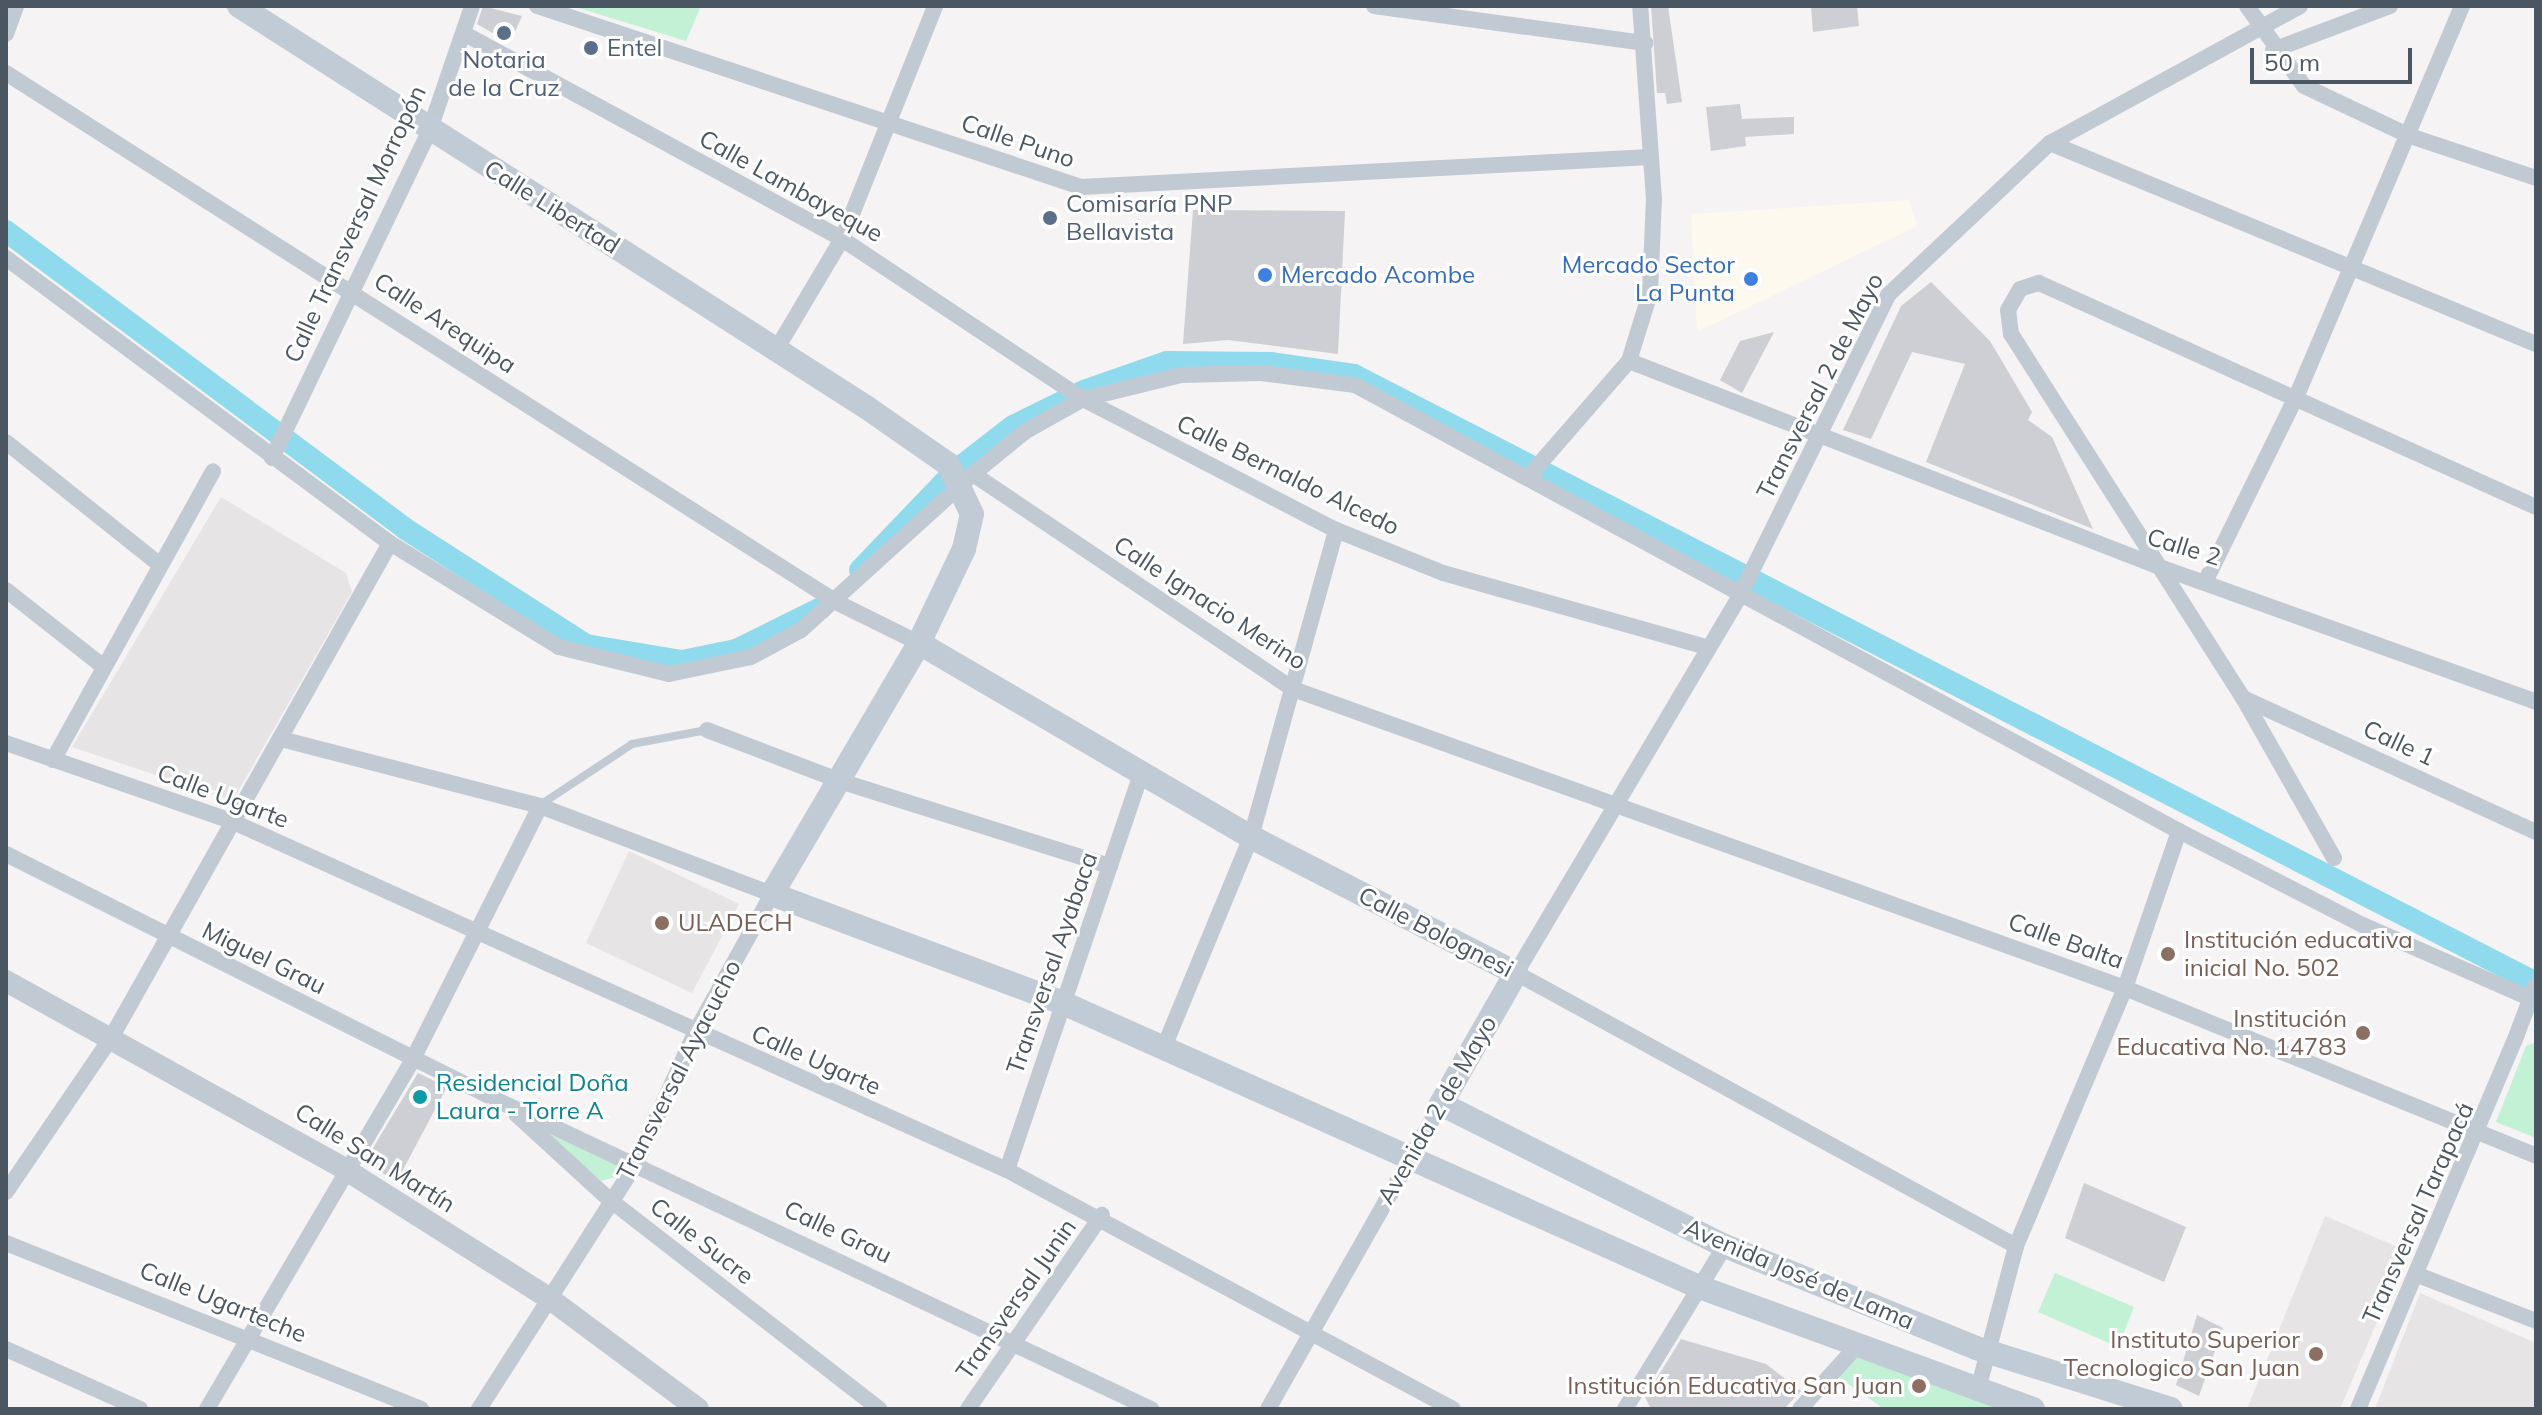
<!DOCTYPE html>
<html>
<head>
<meta charset="utf-8">
<style>
  body { margin:0 }
  #map { position:relative; width:2542px; height:1415px; overflow:hidden; background:#f5f3f3; font-family:Mulish,sans-serif }
  div>[style] { position:absolute }
  [style*='--x'] { left:calc(var(--x)*1px); top:calc(var(--y)*1px); width:calc(var(--w)*1px); rotate:calc(var(--a)*1deg) }
  .commercial>* { inset:0; background:#fdf9ef }
  .education>* { inset:0; background:#e6e4e5 }
  .green>* { inset:0; background:#c3f1d5 }
  .canal>* { height:22px; margin:-11px; padding:0 11px; transform-origin:11px; border-radius:11px; background:#90daee }
  .building>* { inset:0; background:#cdcfd5 }
  .service>* { height:8px; margin:-4px; padding:0 4px; transform-origin:4px; border-radius:4px; background:#c1cad2 }
  .minor>* { height:16px; margin:-8px; padding:0 8px; transform-origin:8px; border-radius:8px; background:#c1cad2 }
  .tertiary>* { height:22px; margin:-11px; padding:0 11px; transform-origin:11px; border-radius:11px; background:#c1cad2 }
  .secondary>* { height:24px; margin:-12px; padding:0 12px; transform-origin:12px; border-radius:12px; background:#c1cbd6 }
  .minor-bridge>* { height:16px; margin:-8px; padding:0 8px; transform-origin:8px; border-radius:8px; background:#c1cad2 }
  .secondary-bridge>* { height:24px; margin:-12px; padding:0 12px; transform-origin:12px; border-radius:12px; background:#c1cbd6 }
  .dots>* { width:22px; height:22px; translate:-50% -50%; box-sizing:border-box; border:4px solid #fff; border-radius:50% }
  span { translate:-50% -50%; white-space:nowrap; text-align:center; line-height:1.15; -webkit-text-stroke:6px #fff; paint-order:stroke }
  .service-label { font-size:24px; color:#4e5e75 }
  .left { translate:0 -50%; text-align:left }
  .street-label { font-size:24px; color:#4a5661 }
  .shop-label { font-size:24px; color:#366cbe }
  .right { translate:-100% -50%; text-align:right }
  .education-label { font-size:24px; color:#785e54 }
  .culture-label { font-size:24px; color:#0d838f }
  .frame { position:absolute; inset:0; border:8px solid #4a5661; pointer-events:none }
  .scale { position:absolute; left:2250px; top:48px; width:162px; height:36px; box-sizing:border-box; border:4px solid #4a5661; border-top:0; padding-left:10px; font-size:24px; line-height:28px; white-space:nowrap; color:#4a5661; -webkit-text-stroke:6px #fff; paint-order:stroke }
</style>
</head>
<body>
<div id="map">
  <div class="commercial">
    <div style="clip-path:polygon(1909px 200px,1917px 226px,1697px 332px,1691px 214px)"></div>
  </div>
  <div class="education">
    <div style="clip-path:polygon(221px 497px,346px 573px,352px 592px,236px 795px,225px 798px,72px 747px)"></div>
    <div style="clip-path:polygon(629px 851px,739px 904px,692px 993px,586px 943px)"></div>
    <div style="clip-path:polygon(2325px 1216px,2407px 1251px,2340px 1409px,2247px 1409px)"></div>
    <div style="clip-path:polygon(2420px 1293px,2536px 1343px,2536px 1409px,2375px 1409px)"></div>
  </div>
  <div class="green">
    <div style="clip-path:polygon(572px 6px,701px 6px,686px 41px)"></div>
    <div style="clip-path:polygon(2536px 1042px,2536px 1138px,2496px 1122px,2526px 1046px)"></div>
    <div style="clip-path:polygon(543px 1131px,618px 1165px,616px 1177px,601px 1181px)"></div>
    <div style="clip-path:polygon(2055px 1273px,2134px 1307px,2118px 1347px,2038px 1312px)"></div>
    <div style="clip-path:polygon(1856px 1347px,1997px 1409px,1884px 1409px,1834px 1374px)"></div>
  </div>
  <div class="canal">
    <div style="--x:6;--y:231;--w:497;--a:36.7"></div>
    <div style="--x:404;--y:528;--w:216;--a:32.7"></div>
    <div style="--x:586;--y:645;--w:97;--a:9.5"></div>
    <div style="--x:682;--y:661;--w:55;--a:-11.5"></div>
    <div style="--x:736;--y:650;--w:95;--a:-26.3"></div>
    <div style="--x:860;--y:570;--w:137;--a:-46.2"></div>
    <div style="--x:955;--y:471;--w:73;--a:-37.8"></div>
    <div style="--x:1013;--y:426;--w:79;--a:-26.2"></div>
    <div style="--x:1084;--y:391;--w:88;--a:-19.3"></div>
    <div style="--x:1167;--y:362;--w:103;--a:0.6"></div>
    <div style="--x:1270;--y:363;--w:85;--a:8.1"></div>
    <div style="--x:1354;--y:375;--w:1329;--a:27.22"></div>
  </div>
  <div class="building">
    <div style="clip-path:polygon(483px 6px,522px 16px,510px 43px,477px 24px)"></div>
    <div style="clip-path:polygon(1651px 6px,1668px 6px,1682px 102px,1667px 104px,1665px 93px,1657px 93px)"></div>
    <div style="clip-path:polygon(1811px 6px,1857px 6px,1859px 26px,1813px 32px)"></div>
    <div style="clip-path:polygon(1740px 104px,1742px 119px,1794px 117px,1794px 134px,1745px 137px,1746px 146px,1711px 151px,1706px 107px)"></div>
    <div style="clip-path:polygon(1193px 210px,1345px 211px,1338px 354px,1228px 340px,1183px 344px)"></div>
    <div style="clip-path:polygon(1931px 282px,1990px 341px,2032px 412px,2028px 420px,2052px 437px,2093px 529px,1926px 462px,1965px 364px,1912px 352px,1871px 439px,1843px 430px,1901px 306px)"></div>
    <div style="clip-path:polygon(1774px 332px,1742px 393px,1720px 380px,1740px 341px)"></div>
    <div style="clip-path:polygon(418px 1073px,447px 1087px,397px 1181px,364px 1163px)"></div>
    <div style="clip-path:polygon(2084px 1183px,2186px 1227px,2164px 1282px,2065px 1238px)"></div>
    <div style="clip-path:polygon(2197px 1315px,2223px 1328px,2199px 1396px,2176px 1385px)"></div>
    <div style="clip-path:polygon(1681px 1339px,1766px 1364px,1801px 1391px,1784px 1409px,1651px 1409px,1645px 1397px)"></div>
  </div>
  <div class="service">
    <div style="--x:540;--y:805;--w:110;--a:-33.5"></div>
    <div style="--x:632;--y:744;--w:76;--a:-10.6"></div>
  </div>
  <div class="minor">
    <div style="--x:537;--y:6;--w:573;--a:18.4"></div>
    <div style="--x:1081;--y:187;--w:570;--a:-3.02"></div>
    <div style="--x:1374;--y:6;--w:274;--a:7.8"></div>
    <div style="--x:2247;--y:6;--w:98;--a:54.5"></div>
    <div style="--x:2304;--y:86;--w:117;--a:25.3"></div>
    <div style="--x:2410;--y:136;--w:133;--a:18.4"></div>
    <div style="--x:463;--y:33;--w:431;--a:28.5"></div>
    <div style="--x:842;--y:239;--w:289;--a:33.6"></div>
    <div style="--x:1083;--y:399;--w:285;--a:27.4"></div>
    <div style="--x:1336;--y:530;--w:115;--a:21.9"></div>
    <div style="--x:1443;--y:573;--w:274;--a:15.7"></div>
    <div style="--x:6;--y:34;--w:30;--a:-70"></div>
    <div style="--x:2273;--y:50;--w:125;--a:-20.6"></div>
    <div style="--x:6;--y:73;--w:986;--a:32.5"></div>
    <div style="--x:838;--y:603;--w:90;--a:26.3"></div>
    <div style="--x:2050;--y:143;--w:526;--a:22.47"></div>
    <div style="--x:6;--y:258;--w:478;--a:36.6"></div>
    <div style="--x:390;--y:543;--w:198;--a:31.6"></div>
    <div style="--x:559;--y:647;--w:113;--a:13.8"></div>
    <div style="--x:669;--y:674;--w:84;--a:-11.7"></div>
    <div style="--x:751;--y:657;--w:57;--a:-28.4"></div>
    <div style="--x:801;--y:630;--w:232;--a:-42.2"></div>
    <div style="--x:973;--y:474;--w:68;--a:-39.1"></div>
    <div style="--x:1026;--y:431;--w:65;--a:-29.3"></div>
    <div style="--x:1083;--y:399;--w:101;--a:-13.8"></div>
    <div style="--x:1181;--y:375;--w:80;--a:-1.4"></div>
    <div style="--x:1261;--y:373;--w:95;--a:7.3"></div>
    <div style="--x:1355;--y:385;--w:937;--a:28.43"></div>
    <div style="--x:2179;--y:831;--w:207;--a:27.1"></div>
    <div style="--x:2363;--y:925;--w:189;--a:23.7"></div>
    <div style="--x:776;--y:350;--w:129;--a:-59.3"></div>
    <div style="--x:842;--y:239;--w:251;--a:-68.2"></div>
    <div style="--x:1629;--y:361;--w:566;--a:21.22"></div>
    <div style="--x:2157;--y:566;--w:403;--a:19.7"></div>
    <div style="--x:6;--y:442;--w:196;--a:38.6"></div>
    <div style="--x:272;--y:458;--w:365;--a:-64.3"></div>
    <div style="--x:430;--y:129;--w:130;--a:-71.1"></div>
    <div style="--x:973;--y:474;--w:386;--a:33.9"></div>
    <div style="--x:1293;--y:689;--w:884;--a:19.77"></div>
    <div style="--x:2125;--y:988;--w:444;--a:22.2"></div>
    <div style="--x:1529;--y:476;--w:152;--a:-49"></div>
    <div style="--x:1629;--y:361;--w:71;--a:-72.8"></div>
    <div style="--x:1650;--y:293;--w:94;--a:-87.6"></div>
    <div style="--x:1654;--y:199;--w:194;--a:-94.1"></div>
    <div style="--x:2207;--y:578;--w:204;--a:-63.8"></div>
    <div style="--x:2297;--y:395;--w:423;--a:-67"></div>
    <div style="--x:6;--y:590;--w:120;--a:38.2"></div>
    <div style="--x:2243;--y:698;--w:322;--a:24.6"></div>
    <div style="--x:707;--y:730;--w:146;--a:20.9"></div>
    <div style="--x:843;--y:782;--w:280;--a:17.5"></div>
    <div style="--x:281;--y:739;--w:268;--a:14.5"></div>
    <div style="--x:540;--y:806;--w:248;--a:20.8"></div>
    <div style="--x:772;--y:894;--w:159;--a:119"></div>
    <div style="--x:695;--y:1033;--w:145;--a:114.4"></div>
    <div style="--x:635;--y:1165;--w:290;--a:122.6"></div>
    <div style="--x:6;--y:743;--w:238;--a:19.1"></div>
    <div style="--x:231;--y:821;--w:851;--a:24.22"></div>
    <div style="--x:1007;--y:1170;--w:506;--a:28.19"></div>
    <div style="--x:53;--y:760;--w:330;--a:-61"></div>
    <div style="--x:6;--y:854;--w:556;--a:26.61"></div>
    <div style="--x:503;--y:1103;--w:717;--a:25.28"></div>
    <div style="--x:2334;--y:858;--w:184;--a:-119.6"></div>
    <div style="--x:2243;--y:698;--w:432;--a:-122.5"></div>
    <div style="--x:2011;--y:334;--w:24;--a:-97"></div>
    <div style="--x:2008;--y:310;--w:24;--a:-60"></div>
    <div style="--x:2020;--y:289;--w:20;--a:-18"></div>
    <div style="--x:2039;--y:283;--w:545;--a:24.26"></div>
    <div style="--x:1164;--y:1047;--w:227;--a:-67.5"></div>
    <div style="--x:1251;--y:837;--w:319;--a:-74.5"></div>
    <div style="--x:516;--y:1114;--w:127;--a:42.5"></div>
    <div style="--x:610;--y:1200;--w:341;--a:37.8"></div>
    <div style="--x:1007;--y:1170;--w:420;--a:-71.3"></div>
    <div style="--x:6;--y:1192;--w:186;--a:-55.7"></div>
    <div style="--x:111;--y:1038;--w:568;--a:-60.59"></div>
    <div style="--x:6;--y:1243;--w:447;--a:21.8"></div>
    <div style="--x:2016;--y:1246;--w:570;--a:-151.37"></div>
    <div style="--x:1516;--y:973;--w:439;--a:-59.3"></div>
    <div style="--x:1740;--y:595;--w:335;--a:-63.7"></div>
    <div style="--x:1888;--y:295;--w:222;--a:-43.2"></div>
    <div style="--x:2050;--y:143;--w:285;--a:-28.7"></div>
    <div style="--x:2418;--y:1275;--w:127;--a:21.3"></div>
    <div style="--x:6;--y:1349;--w:147;--a:24.1"></div>
    <div style="--x:1977;--y:1393;--w:152;--a:-75.1"></div>
    <div style="--x:2016;--y:1246;--w:280;--a:-67.1"></div>
    <div style="--x:2125;--y:988;--w:166;--a:-71"></div>
    <div style="--x:207;--y:1409;--w:408;--a:-59.5"></div>
    <div style="--x:414;--y:1057;--w:281;--a:-63.3"></div>
    <div style="--x:968;--y:1409;--w:236;--a:-55.4"></div>
    <div style="--x:1268;--y:1409;--w:351;--a:-60.4"></div>
    <div style="--x:1625;--y:1409;--w:191;--a:-58.5"></div>
    <div style="--x:1800;--y:1409;--w:84;--a:-47.9"></div>
    <div style="--x:2358;--y:1409;--w:407;--a:-67"></div>
  </div>
  <div class="tertiary">
    <div style="--x:6;--y:981;--w:385;--a:29"></div>
    <div style="--x:343;--y:1168;--w:245;--a:32.3"></div>
    <div style="--x:550;--y:1299;--w:184;--a:36.6"></div>
  </div>
  <div class="secondary">
    <div style="--x:239;--y:6;--w:744;--a:32.6"></div>
    <div style="--x:2033;--y:1409;--w:356;--a:-159.9"></div>
    <div style="--x:1699;--y:1287;--w:697;--a:-155.94"></div>
    <div style="--x:1063;--y:1003;--w:311;--a:-159.5"></div>
    <div style="--x:772;--y:894;--w:291;--a:-59.6"></div>
    <div style="--x:919;--y:643;--w:385;--a:30.3"></div>
    <div style="--x:1251;--y:837;--w:298;--a:27.2"></div>
    <div style="--x:1516;--y:973;--w:151;--a:119.8"></div>
    <div style="--x:1441;--y:1104;--w:318;--a:26.6"></div>
    <div style="--x:1725;--y:1246;--w:271;--a:22.1"></div>
    <div style="--x:1976;--y:1348;--w:204;--a:17.4"></div>
  </div>
  <div class="minor-bridge">
    <div style="--x:2517;--y:1034;--w:53;--a:-69.2"></div>
  </div>
  <div class="secondary-bridge">
    <div style="--x:866;--y:407;--w:100;--a:34.8"></div>
    <div style="--x:948;--y:464;--w:55;--a:64.4"></div>
    <div style="--x:972;--y:514;--w:36;--a:103"></div>
    <div style="--x:964;--y:549;--w:104;--a:115.6"></div>
  </div>
  <div class="dots">
    <div style="left:504px;top:33px;background:#5c6f8a"></div>
    <div style="left:591px;top:48px;background:#5c6f8a"></div>
    <div style="left:1050px;top:218px;background:#5c6f8a"></div>
    <div style="left:1265px;top:275px;background:#3f7fe0"></div>
    <div style="left:1751px;top:279px;background:#3f7fe0"></div>
    <div style="left:662px;top:923px;background:#8d6e63"></div>
    <div style="left:2168px;top:954px;background:#8d6e63"></div>
    <div style="left:2363px;top:1033px;background:#8d6e63"></div>
    <div style="left:420px;top:1097px;background:#0f9aa8"></div>
    <div style="left:2316px;top:1354px;background:#8d6e63"></div>
    <div style="left:1919px;top:1386px;background:#8d6e63"></div>
  </div>
  <div class="service-label">
    <span class="left" style="left:607px;top:48px">Entel</span>
    <span style="left:504px;top:74px">Notaria<br>de la Cruz</span>
    <span class="left" style="left:1066px;top:218px">Comisaría PNP<br>Bellavista</span>
  </div>
  <div class="street-label">
    <span style="left:1018px;top:141px;rotate:19deg">Calle Puno</span>
    <span style="left:791px;top:186px;rotate:29deg">Calle Lambayeque</span>
    <span style="left:552px;top:207px;rotate:32deg">Calle Libertad</span>
    <span style="left:355px;top:224px;rotate:-65deg">Calle Transversal Morropón</span>
    <span style="left:445px;top:323px;rotate:33deg">Calle Arequipa</span>
    <span style="left:1820px;top:386px;rotate:-63deg">Transversal 2 de Mayo</span>
    <span style="left:1288px;top:475px;rotate:26deg">Calle Bernaldo Alcedo</span>
    <span style="left:2184px;top:547px;rotate:17deg">Calle 2</span>
    <span style="left:1210px;top:603px;rotate:33deg">Calle Ignacio Merino</span>
    <span style="left:2399px;top:743px;rotate:25deg">Calle 1</span>
    <span style="left:223px;top:796px;rotate:21deg">Calle Ugarte</span>
    <span style="left:1436px;top:932px;rotate:27deg">Calle Bolognesi</span>
    <span style="left:2066px;top:941px;rotate:20deg">Calle Balta</span>
    <span style="left:264px;top:958px;rotate:26deg">Miguel Grau</span>
    <span style="left:1052px;top:963px;rotate:-71deg">Transversal Ayabaca</span>
    <span style="left:816px;top:1060px;rotate:24deg">Calle Ugarte</span>
    <span style="left:679px;top:1070px;rotate:-63deg">Transversal Ayacucho</span>
    <span style="left:1437px;top:1110px;rotate:-60deg">Avenida 2 de Mayo</span>
    <span style="left:375px;top:1158px;rotate:32deg">Calle San Martín</span>
    <span style="left:2418px;top:1213px;rotate:-66deg">Transversal Tarapacá</span>
    <span style="left:838px;top:1232px;rotate:25deg">Calle Grau</span>
    <span style="left:702px;top:1241px;rotate:38deg">Calle Sucre</span>
    <span style="left:1799px;top:1274px;rotate:23deg">Avenida José de Lama</span>
    <span style="left:1016px;top:1299px;rotate:-55deg">Transversal Junin</span>
    <span style="left:223px;top:1302px;rotate:22deg">Calle Ugarteche</span>
  </div>
  <div class="shop-label">
    <span class="right" style="left:1735px;top:279px">Mercado Sector<br>La Punta</span>
    <span class="left" style="left:1281px;top:275px">Mercado Acombe</span>
  </div>
  <div class="education-label">
    <span class="left" style="left:678px;top:923px">ULADECH</span>
    <span class="left" style="left:2184px;top:954px">Institución educativa<br>inicial No. 502</span>
    <span class="right" style="left:2347px;top:1033px">Institución<br>Educativa No. 14783</span>
    <span class="right" style="left:2300px;top:1354px">Instituto Superior<br>Tecnologico San Juan</span>
    <span class="right" style="left:1903px;top:1386px">Institución Educativa San Juan</span>
  </div>
  <div class="culture-label">
    <span class="left" style="left:436px;top:1097px">Residencial Doña<br>Laura - Torre A</span>
  </div>
  <div class="frame"></div>
  <div class="scale">50 m</div>
</div>
</body>
</html>
